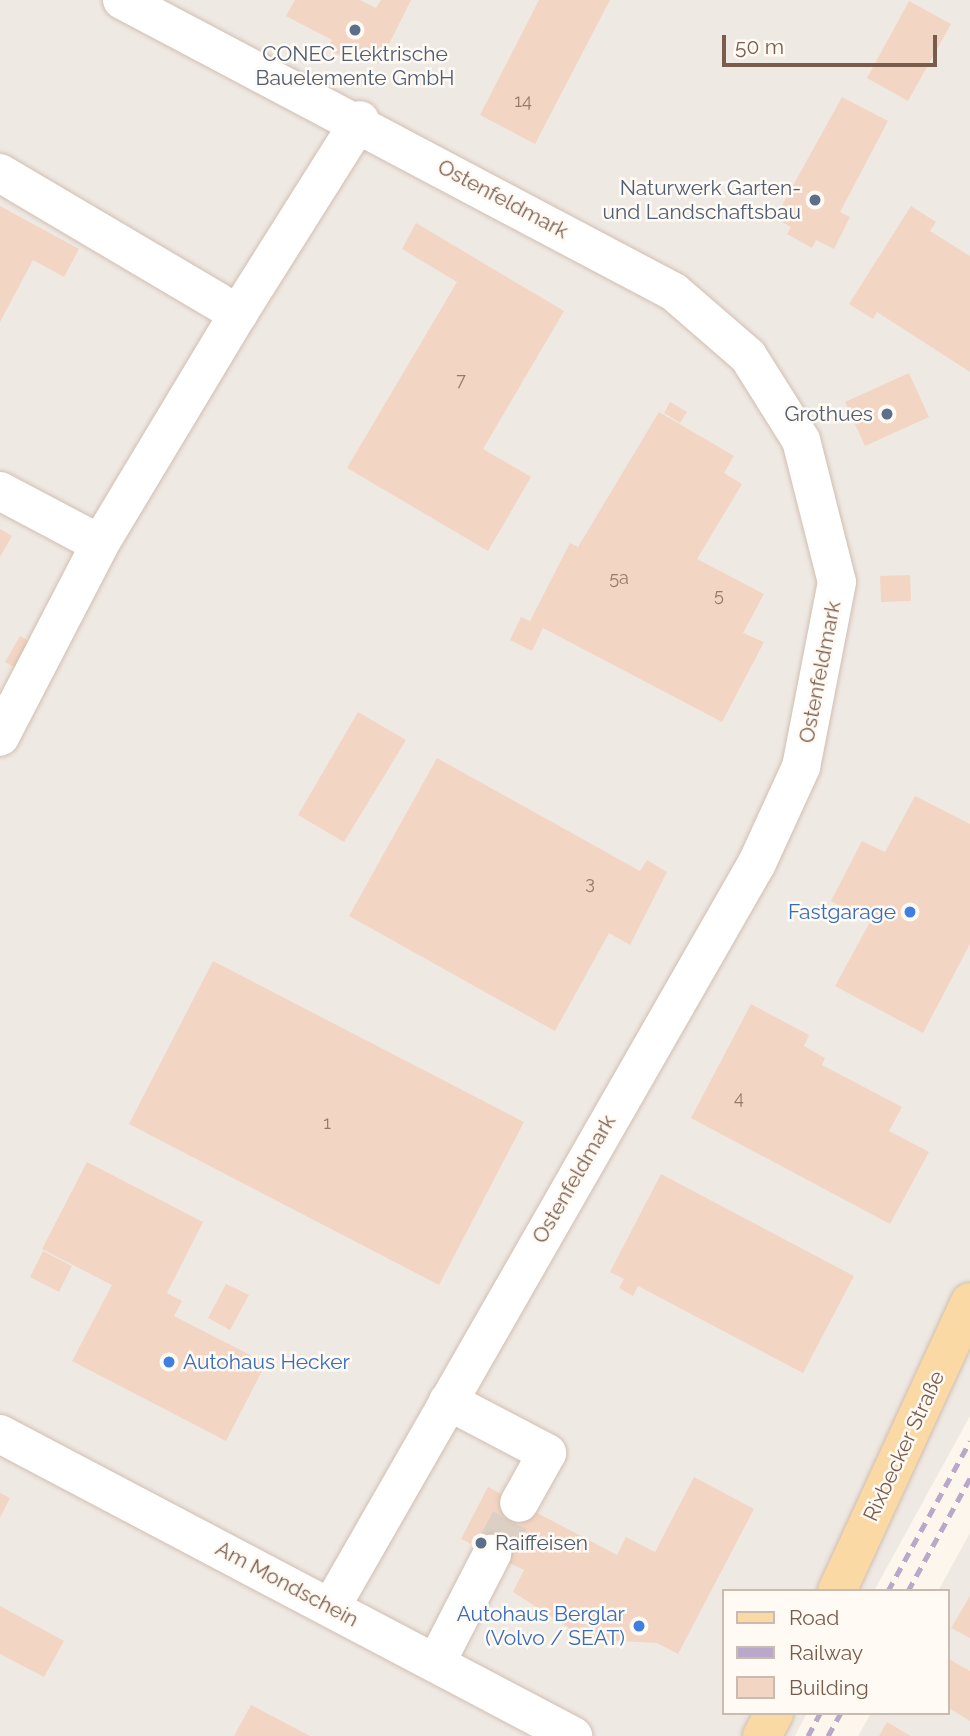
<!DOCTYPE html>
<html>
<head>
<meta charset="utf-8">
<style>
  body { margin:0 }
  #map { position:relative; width:970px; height:1736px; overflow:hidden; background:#fdf6ec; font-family:Raleway,sans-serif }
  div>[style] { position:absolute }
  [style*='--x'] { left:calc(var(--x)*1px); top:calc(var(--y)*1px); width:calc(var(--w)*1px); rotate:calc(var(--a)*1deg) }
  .industrial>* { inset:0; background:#efe9e4 }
  .building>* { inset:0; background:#f3d5c3 }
  .minor-tunnel>* { height:38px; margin-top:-19px; transform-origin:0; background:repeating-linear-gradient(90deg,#dcd0c4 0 38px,transparent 0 57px) }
  .roads { filter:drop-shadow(0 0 2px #d1beb0) drop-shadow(0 0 2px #d1beb0) }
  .minor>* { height:38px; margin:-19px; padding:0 19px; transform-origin:19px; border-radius:19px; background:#fff }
  .major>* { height:38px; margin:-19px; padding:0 19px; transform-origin:19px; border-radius:19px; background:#fbd9a5 }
  .rail>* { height:5px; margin-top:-2.5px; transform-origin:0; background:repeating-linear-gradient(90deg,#b9a8c9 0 10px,transparent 0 17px) }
  .dots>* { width:19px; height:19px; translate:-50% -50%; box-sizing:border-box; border:4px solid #fffaf3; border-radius:50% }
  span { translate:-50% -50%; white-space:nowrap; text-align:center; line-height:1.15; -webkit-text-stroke:5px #fffaf3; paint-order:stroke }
  .number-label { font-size:18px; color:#987a6a }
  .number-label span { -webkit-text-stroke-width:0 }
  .service-label { font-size:21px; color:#4e5e75 }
  .right { translate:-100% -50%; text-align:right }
  .left { translate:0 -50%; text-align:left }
  .street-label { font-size:21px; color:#7a5c4d }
  .shop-label { font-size:21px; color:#366cbe }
  .legend { position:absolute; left:722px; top:1589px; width:228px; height:126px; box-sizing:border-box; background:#fffaf3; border:2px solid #cabbb1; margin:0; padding:9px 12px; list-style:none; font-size:21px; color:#7a5c4d }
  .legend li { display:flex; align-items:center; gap:14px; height:35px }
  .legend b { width:35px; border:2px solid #cabbb1 }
  .scale { position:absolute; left:722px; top:35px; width:215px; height:32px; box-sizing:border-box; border:4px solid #7a5c4d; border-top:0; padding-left:9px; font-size:21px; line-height:24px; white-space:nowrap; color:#7a5c4d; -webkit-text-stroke:5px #fffaf3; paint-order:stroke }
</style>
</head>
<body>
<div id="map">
  <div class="industrial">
    <div style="clip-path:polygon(0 0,970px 0,970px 1416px,874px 1591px,723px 1591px,723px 1713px,807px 1713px,795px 1736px,0 1736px)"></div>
    <div style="clip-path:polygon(970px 1533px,970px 1736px,858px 1736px,871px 1713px,947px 1713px,947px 1591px,938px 1591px)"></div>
  </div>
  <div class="building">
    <div style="clip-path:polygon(295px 0,360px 0,376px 8px,381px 0,411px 0,379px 64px,349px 48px,343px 57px,327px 49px,332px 40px,286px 16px)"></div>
    <div style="clip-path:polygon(539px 0,610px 0,535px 144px,480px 115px)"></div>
    <div style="clip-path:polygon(909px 1px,951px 24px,908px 101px,867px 78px)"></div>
    <div style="clip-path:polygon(842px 97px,888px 121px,840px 212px,850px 217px,834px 249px,816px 240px,812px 248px,787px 234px,791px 227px,775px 218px)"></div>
    <div style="clip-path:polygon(0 206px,79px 249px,64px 277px,33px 260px,0 322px)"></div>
    <div style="clip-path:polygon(911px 206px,936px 222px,930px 231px,970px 256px,970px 372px,877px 312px,873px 319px,849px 304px)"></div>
    <div style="clip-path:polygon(416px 223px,564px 311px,483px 449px,531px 477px,488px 551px,347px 468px,457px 282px,402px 249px)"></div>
    <div style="clip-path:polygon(909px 373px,929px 417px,865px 446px,845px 402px)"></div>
    <div style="clip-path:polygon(670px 402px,687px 412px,680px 423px,664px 413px)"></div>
    <div style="clip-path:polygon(659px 412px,734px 456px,724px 473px,742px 484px,697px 559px,764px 594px,743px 633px,764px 642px,722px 722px,543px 628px,532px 651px,510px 640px,521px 617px,530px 621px,570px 543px,578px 547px)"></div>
    <div style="clip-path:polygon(0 529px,12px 536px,0 557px)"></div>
    <div style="clip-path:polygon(910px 575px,911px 601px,881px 602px,880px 576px)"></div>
    <div style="clip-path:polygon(20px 636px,31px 642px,16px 668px,5px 662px)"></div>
    <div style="clip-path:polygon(358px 712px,406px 740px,344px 842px,298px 815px)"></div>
    <div style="clip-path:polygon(437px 758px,640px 871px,647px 860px,667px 872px,630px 945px,609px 933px,555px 1031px,349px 916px)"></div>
    <div style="clip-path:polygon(915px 796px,970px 824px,970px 944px,923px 1033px,835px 986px,870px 922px,831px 901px,862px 841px,885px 852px)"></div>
    <div style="clip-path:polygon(213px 961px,524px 1122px,439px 1285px,129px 1124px)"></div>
    <div style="clip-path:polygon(751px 1004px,809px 1035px,804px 1046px,825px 1058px,822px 1065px,902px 1107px,889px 1131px,929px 1152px,890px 1224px,691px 1118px)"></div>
    <div style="clip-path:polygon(87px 1162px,203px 1222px,167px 1293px,182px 1301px,174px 1316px,266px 1363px,226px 1441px,72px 1361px,112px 1285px,42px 1249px)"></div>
    <div style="clip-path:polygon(661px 1174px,854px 1276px,803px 1373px,638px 1286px,633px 1296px,619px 1288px,624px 1279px,610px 1272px)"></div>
    <div style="clip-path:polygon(43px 1251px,72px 1266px,59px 1292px,30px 1277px)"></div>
    <div style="clip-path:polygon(226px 1284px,249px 1295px,230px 1330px,208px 1318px)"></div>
    <div style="clip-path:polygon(694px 1477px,754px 1509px,678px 1654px,657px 1643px,586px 1639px,513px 1592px,524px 1570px,461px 1539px,488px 1487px,617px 1555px,626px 1537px,655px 1552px)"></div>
    <div style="clip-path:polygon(0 1493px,10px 1498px,0 1518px)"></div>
    <div style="clip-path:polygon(970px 1596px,970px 1638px,951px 1628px)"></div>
    <div style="clip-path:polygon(0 1606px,64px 1641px,44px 1677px,0 1654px)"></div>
    <div style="clip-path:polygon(947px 1658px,970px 1671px,970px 1721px,947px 1707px)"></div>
    <div style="clip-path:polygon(251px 1705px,310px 1736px,234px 1736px)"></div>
    <div style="clip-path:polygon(887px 1722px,911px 1736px,879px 1736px)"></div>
  </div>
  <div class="minor-tunnel">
    <div style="--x:492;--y:1554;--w:58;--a:-62.1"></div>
  </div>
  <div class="roads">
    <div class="minor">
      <div style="--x:122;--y:0;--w:624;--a:27.88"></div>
      <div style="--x:674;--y:292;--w:98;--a:40.9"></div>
      <div style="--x:748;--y:356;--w:99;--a:57.8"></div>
      <div style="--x:801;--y:440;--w:146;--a:75.8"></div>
      <div style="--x:837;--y:582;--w:188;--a:101"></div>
      <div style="--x:801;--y:767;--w:106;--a:114.6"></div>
      <div style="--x:757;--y:863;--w:857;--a:119.79"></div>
      <div style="--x:0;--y:173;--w:277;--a:30.6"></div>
      <div style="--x:238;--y:314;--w:268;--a:121"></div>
      <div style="--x:100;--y:544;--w:217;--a:117.4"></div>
      <div style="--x:238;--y:314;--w:229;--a:-57.8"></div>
      <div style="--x:0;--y:491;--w:113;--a:27.9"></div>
      <div style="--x:448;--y:1401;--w:112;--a:27.7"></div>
      <div style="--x:547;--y:1453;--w:57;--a:119.2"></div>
      <div style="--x:0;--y:1434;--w:648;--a:27.79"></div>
      <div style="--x:436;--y:1663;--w:123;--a:-62.8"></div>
    </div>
    <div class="major">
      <div style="--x:837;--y:1591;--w:318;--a:-65.3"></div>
      <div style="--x:762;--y:1736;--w:26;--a:-62"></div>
    </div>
  </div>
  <div class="rail">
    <div style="--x:888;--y:1591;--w:171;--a:-61.3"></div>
    <div style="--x:908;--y:1591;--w:129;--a:-61.2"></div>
    <div style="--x:808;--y:1736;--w:26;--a:-62"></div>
    <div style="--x:828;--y:1736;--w:26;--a:-61"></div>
  </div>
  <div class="dots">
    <div style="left:355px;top:30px;background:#5c6f8a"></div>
    <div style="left:815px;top:200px;background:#5c6f8a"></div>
    <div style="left:887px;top:414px;background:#5c6f8a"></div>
    <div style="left:910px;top:912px;background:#3f7fe0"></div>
    <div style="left:169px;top:1362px;background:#3f7fe0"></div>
    <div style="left:481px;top:1543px;background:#5c6f8a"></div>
    <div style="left:639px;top:1626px;background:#3f7fe0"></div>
  </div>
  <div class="number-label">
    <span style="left:523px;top:101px">14</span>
    <span style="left:461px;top:380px">7</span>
    <span style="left:619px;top:578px">5a</span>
    <span style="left:719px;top:595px">5</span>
    <span style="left:590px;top:883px">3</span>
    <span style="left:739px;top:1098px">4</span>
    <span style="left:327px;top:1123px">1</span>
  </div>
  <div class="service-label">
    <span style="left:355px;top:66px">CONEC Elektrische<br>Bauelemente GmbH</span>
    <span class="right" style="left:801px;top:200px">Naturwerk Garten-<br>und Landschaftsbau</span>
    <span class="right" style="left:873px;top:414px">Grothues</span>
    <span class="left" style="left:495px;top:1543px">Raiffeisen</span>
  </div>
  <div class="street-label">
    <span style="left:503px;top:199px;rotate:28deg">Ostenfeldmark</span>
    <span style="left:820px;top:672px;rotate:-79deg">Ostenfeldmark</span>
    <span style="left:574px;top:1179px;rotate:-60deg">Ostenfeldmark</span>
    <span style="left:904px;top:1446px;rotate:-65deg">Rixbecker Straße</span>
    <span style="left:287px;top:1584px;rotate:28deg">Am Mondschein</span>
  </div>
  <div class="shop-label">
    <span class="right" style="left:896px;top:912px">Fastgarage</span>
    <span class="left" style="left:183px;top:1362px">Autohaus Hecker</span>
    <span class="right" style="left:625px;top:1626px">Autohaus Berglar<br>(Volvo / SEAT)</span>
  </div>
  <ul class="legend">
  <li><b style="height:9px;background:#fbd9a5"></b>Road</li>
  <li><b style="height:9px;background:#b9a8c9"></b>Railway</li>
  <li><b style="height:19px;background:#f3d5c3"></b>Building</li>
  </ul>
  <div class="scale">50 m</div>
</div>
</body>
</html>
